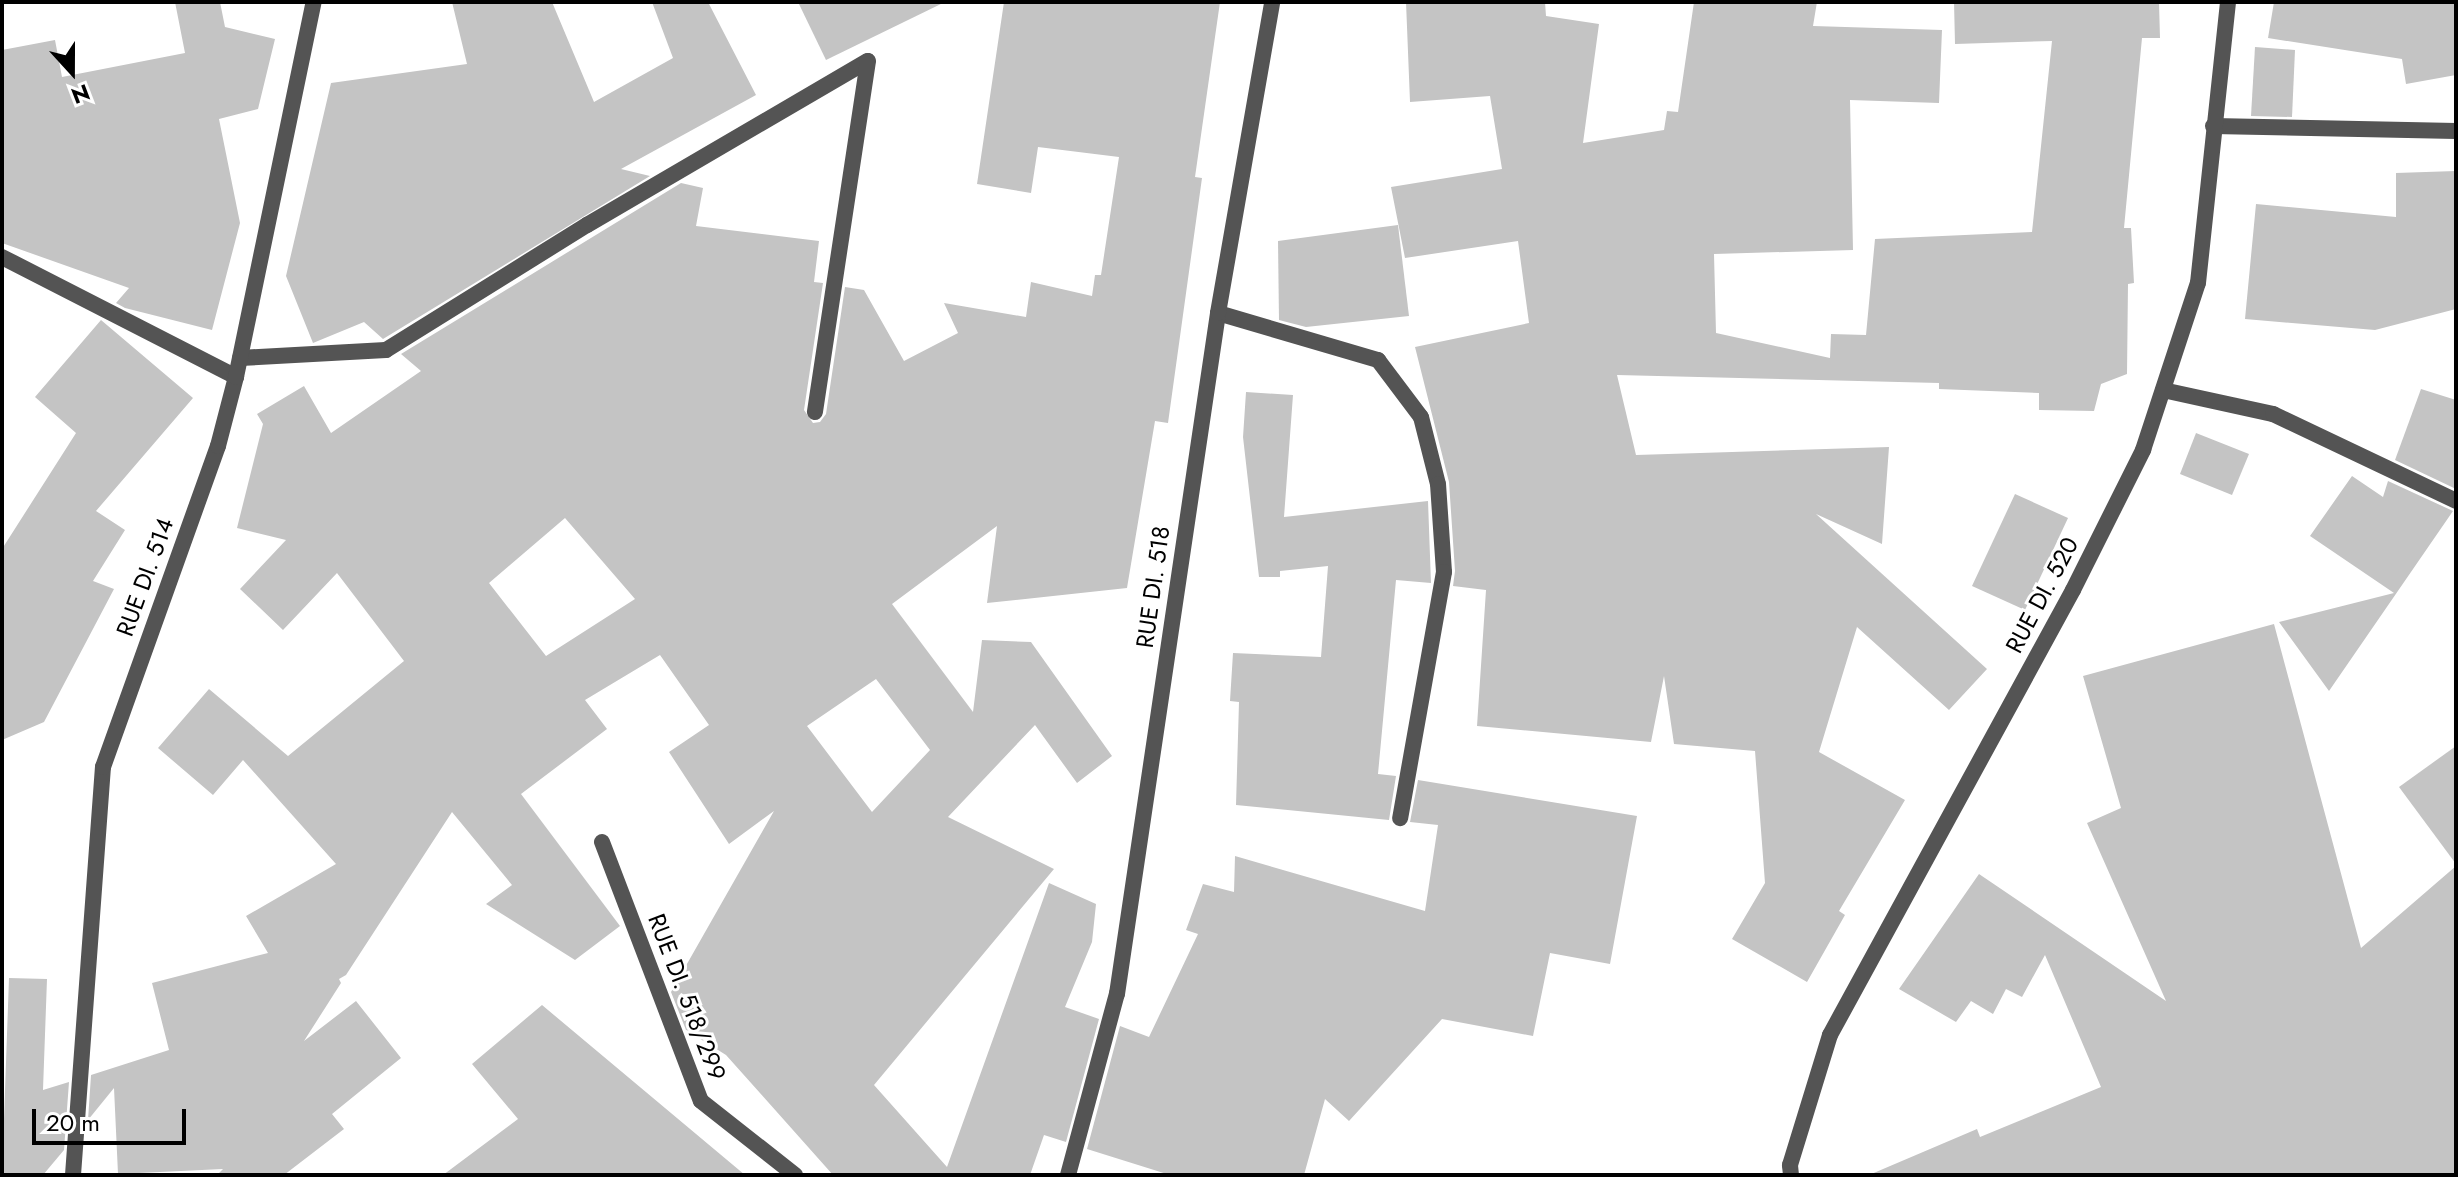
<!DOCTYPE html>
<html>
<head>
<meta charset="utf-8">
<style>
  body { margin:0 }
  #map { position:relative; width:2458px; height:1177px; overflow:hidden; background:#fff; font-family:Jost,sans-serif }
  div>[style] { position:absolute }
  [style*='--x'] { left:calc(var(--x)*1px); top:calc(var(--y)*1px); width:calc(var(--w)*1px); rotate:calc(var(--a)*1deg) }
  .building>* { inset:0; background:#c4c4c4 }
  .service>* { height:16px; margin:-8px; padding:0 8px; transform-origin:8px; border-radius:8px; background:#545454 }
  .minor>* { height:16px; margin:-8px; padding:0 8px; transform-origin:8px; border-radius:8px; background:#545454 }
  span { translate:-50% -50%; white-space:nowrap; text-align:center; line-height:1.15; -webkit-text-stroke:6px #fff; paint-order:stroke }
  .street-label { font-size:24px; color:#000 }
  .frame { position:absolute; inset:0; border:4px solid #000; pointer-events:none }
  .north { position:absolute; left:32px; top:32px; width:80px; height:80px; -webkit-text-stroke:6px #fff; paint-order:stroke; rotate:159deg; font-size:22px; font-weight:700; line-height:32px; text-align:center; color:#000 }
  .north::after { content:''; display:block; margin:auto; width:28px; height:36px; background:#000; clip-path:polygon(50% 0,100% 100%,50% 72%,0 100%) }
  .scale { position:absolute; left:32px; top:1109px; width:154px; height:36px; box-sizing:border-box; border:4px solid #000; border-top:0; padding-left:10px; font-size:24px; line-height:28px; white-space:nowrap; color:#000; -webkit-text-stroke:6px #fff; paint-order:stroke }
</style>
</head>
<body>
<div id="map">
  <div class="building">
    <div style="clip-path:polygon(175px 2px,220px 2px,225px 27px,275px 39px,258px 109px,219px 119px,240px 223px,212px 330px,125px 308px,116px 303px,129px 288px,2px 243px,2px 50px,55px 40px,62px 77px,185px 53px)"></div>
    <div style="clip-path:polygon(452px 2px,552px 2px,594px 102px,673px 58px,652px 2px,708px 2px,756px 95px,621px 169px,650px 176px,383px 339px,364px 322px,313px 343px,286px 276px,331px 83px,467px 64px)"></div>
    <div style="clip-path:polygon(798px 2px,945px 2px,826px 60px)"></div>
    <div style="clip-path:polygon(evenodd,1004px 2px,1220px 2px,1195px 177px,1202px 178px,1168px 423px,1155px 421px,1127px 588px,987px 603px,997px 526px,892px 604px,973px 712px,982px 640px,1031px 642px,1112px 756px,1077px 783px,1035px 725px,948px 817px,1054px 869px,874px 1085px,947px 1167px,1049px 883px,1096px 904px,1092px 942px,1065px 1007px,1099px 1019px,1066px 1142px,1044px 1135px,1030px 1175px,833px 1175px,726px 1055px,686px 1030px,671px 992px,774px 811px,729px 844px,669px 752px,709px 725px,660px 655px,585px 700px,607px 729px,521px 794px,620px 926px,575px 960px,486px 904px,512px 885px,452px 812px,346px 975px,339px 979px,341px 983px,304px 1041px,356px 1001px,401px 1058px,332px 1114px,344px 1129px,284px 1175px,217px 1175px,223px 1169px,118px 1174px,114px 1088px,88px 1120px,91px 1075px,169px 1050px,152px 983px,268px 953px,246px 916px,336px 864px,243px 760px,213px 795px,158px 748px,209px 689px,288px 756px,404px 661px,337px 573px,283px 630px,240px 589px,286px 540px,237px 528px,263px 424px,257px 414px,304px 386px,331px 433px,421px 371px,401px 354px,681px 183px,703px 188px,696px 226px,819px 241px,814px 282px,823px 283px,804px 410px,813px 423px,820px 422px,826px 414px,845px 287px,864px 290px,904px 361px,958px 333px,944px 303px,1026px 317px,1031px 282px,1092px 296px,1095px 275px,1101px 275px,1119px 157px,1038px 147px,1031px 193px,977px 184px,1004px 2px,565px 518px,635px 599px,546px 656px,489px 583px,565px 518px,1004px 2px,876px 679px,930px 750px,872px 812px,807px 726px,876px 679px)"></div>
    <div style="clip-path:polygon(1406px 2px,1545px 2px,1546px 16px,1599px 24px,1583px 143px,1664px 130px,1667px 111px,1678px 112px,1694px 2px,1817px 2px,1813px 26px,1942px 30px,1939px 103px,1850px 100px,1853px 250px,1714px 254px,1716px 333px,1830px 358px,1831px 334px,1866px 335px,1875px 239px,2032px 232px,2052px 41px,1955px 44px,1954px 2px,2159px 2px,2160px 38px,2142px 38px,2124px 228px,2131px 228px,2134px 283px,2128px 284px,2127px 374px,2101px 384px,2094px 411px,2039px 410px,2039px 393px,1939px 389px,1939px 383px,1617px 375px,1636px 455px,1889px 447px,1882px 544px,1816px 514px,1987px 669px,1949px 710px,1857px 627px,1819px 752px,1905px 800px,1839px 911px,1845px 915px,1807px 982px,1732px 939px,1765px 883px,1755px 751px,1674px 744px,1664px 676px,1651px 742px,1477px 726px,1486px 590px,1453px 586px,1455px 571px,1449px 482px,1415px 347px,1529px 323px,1518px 241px,1405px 258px,1391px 187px,1502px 169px,1490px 96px,1410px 102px)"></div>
    <div style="clip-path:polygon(2274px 2px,2456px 2px,2456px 75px,2406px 84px,2402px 59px,2268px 38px)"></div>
    <div style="clip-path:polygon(2255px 47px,2295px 50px,2292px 117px,2251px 116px)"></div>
    <div style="clip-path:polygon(2456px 171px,2456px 309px,2375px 330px,2245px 319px,2256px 204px,2396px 217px,2396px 173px)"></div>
    <div style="clip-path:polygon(1398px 225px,1409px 316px,1306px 327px,1279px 320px,1278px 241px)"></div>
    <div style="clip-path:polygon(101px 320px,193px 398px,96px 511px,125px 530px,93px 581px,114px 589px,44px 722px,2px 740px,2px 549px,76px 433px,35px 397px)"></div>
    <div style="clip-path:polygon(2421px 389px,2456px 400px,2456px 489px,2395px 460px)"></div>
    <div style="clip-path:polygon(1246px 392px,1293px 395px,1284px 517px,1428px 501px,1431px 583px,1396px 580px,1378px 774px,1396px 776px,1389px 820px,1236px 805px,1239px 702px,1230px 701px,1233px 653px,1321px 657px,1328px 566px,1280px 571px,1280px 577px,1259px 577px,1243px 437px)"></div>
    <div style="clip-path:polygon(2196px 433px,2249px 454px,2232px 495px,2180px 474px)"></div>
    <div style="clip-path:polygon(2352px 476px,2383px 497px,2388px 481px,2453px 511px,2329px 691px,2279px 622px,2394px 593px,2310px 536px)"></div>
    <div style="clip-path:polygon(2015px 494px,2068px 518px,2025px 610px,1972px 586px)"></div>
    <div style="clip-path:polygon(2274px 624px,2361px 948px,2456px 866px,2456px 1175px,1869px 1175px,1977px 1129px,1980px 1137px,2101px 1087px,2045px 955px,2022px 997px,2006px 989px,1993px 1014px,1971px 1001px,1956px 1022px,1899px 989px,1979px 874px,2166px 1001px,2087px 823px,2121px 808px,2083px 676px)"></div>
    <div style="clip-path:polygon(2456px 746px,2456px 864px,2399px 787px)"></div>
    <div style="clip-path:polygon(1418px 780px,1637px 816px,1610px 964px,1550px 953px,1533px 1036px,1442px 1019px,1349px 1121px,1325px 1099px,1304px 1175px,1170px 1175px,1087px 1149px,1120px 1026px,1149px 1037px,1198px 934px,1186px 930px,1203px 884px,1234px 892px,1235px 856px,1425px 911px,1438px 825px,1410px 822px)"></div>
    <div style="clip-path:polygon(9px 978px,47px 979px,43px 1090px,69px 1082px,64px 1150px,43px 1175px,2px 1175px)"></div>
    <div style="clip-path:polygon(542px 1005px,745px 1175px,443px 1175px,518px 1119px,472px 1064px)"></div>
  </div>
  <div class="service">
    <div style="--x:1218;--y:313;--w:167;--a:16.4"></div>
    <div style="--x:1378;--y:360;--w:71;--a:53"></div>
    <div style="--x:1421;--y:417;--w:69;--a:75.8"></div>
    <div style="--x:1438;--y:484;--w:88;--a:86.1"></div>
    <div style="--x:1444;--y:572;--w:250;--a:100.1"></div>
    <div style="--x:240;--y:358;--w:146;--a:-3.1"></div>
    <div style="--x:386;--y:350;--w:237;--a:-31.9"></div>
    <div style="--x:587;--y:225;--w:325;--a:-30.3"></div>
    <div style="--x:868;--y:61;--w:355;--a:98.6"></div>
    <div style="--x:2163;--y:390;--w:113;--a:12.3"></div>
    <div style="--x:2273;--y:414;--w:203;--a:25.4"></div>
    <div style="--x:602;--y:842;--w:277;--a:69.1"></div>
    <div style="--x:701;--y:1101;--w:120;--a:38.2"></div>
  </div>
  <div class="minor">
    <div style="--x:2213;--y:126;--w:243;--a:1.2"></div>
    <div style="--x:2;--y:257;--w:263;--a:27.1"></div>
    <div style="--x:73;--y:1175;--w:409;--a:-85.8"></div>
    <div style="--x:103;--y:767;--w:341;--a:-70.3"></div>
    <div style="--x:218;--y:446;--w:71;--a:-75.4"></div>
    <div style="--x:236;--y:377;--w:383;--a:-78.3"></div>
    <div style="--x:1068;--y:1175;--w:188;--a:-74.9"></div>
    <div style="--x:1117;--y:994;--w:688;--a:-81.56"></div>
    <div style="--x:1218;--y:313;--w:316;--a:-80.1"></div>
    <div style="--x:1791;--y:1175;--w:10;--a:-96"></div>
    <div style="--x:1790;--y:1165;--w:136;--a:-72.9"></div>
    <div style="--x:1830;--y:1035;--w:507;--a:-61.36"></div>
    <div style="--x:2073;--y:590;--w:157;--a:-63.4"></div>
    <div style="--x:2143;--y:450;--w:176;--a:-71.8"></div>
    <div style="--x:2198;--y:283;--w:283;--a:-83.9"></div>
  </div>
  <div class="street-label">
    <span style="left:145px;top:577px;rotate:-70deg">RUE DI. 514</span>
    <span style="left:1153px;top:587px;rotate:-82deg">RUE DI. 518</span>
    <span style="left:2042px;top:595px;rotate:-62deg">RUE DI. 520</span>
    <span style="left:687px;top:997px;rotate:69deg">RUE DI. 518/299</span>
  </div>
  <div class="frame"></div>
  <div class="north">N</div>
  <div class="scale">20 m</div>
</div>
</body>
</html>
